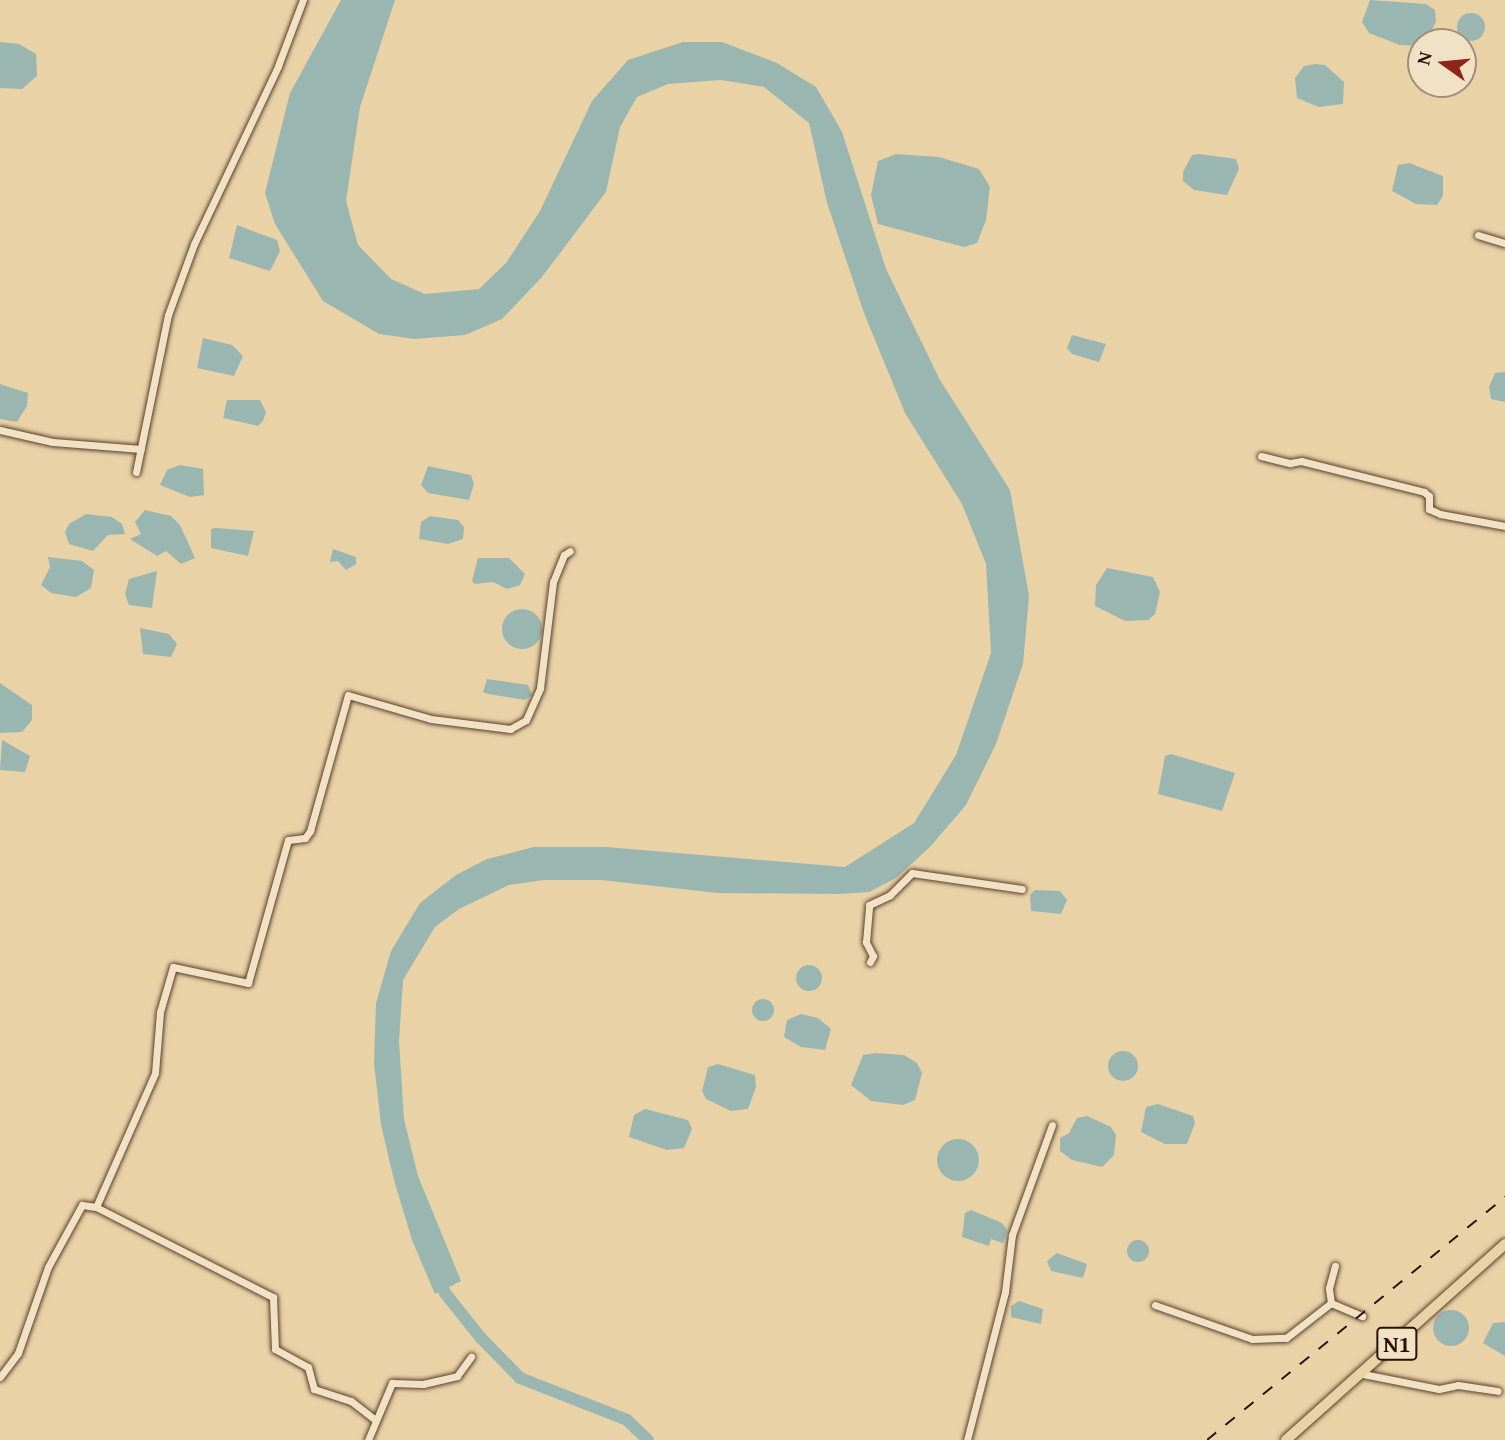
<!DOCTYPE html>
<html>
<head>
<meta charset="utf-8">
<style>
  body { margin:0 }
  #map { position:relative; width:1505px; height:1440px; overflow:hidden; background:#ead2a7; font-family:"Gentium Book Plus",serif }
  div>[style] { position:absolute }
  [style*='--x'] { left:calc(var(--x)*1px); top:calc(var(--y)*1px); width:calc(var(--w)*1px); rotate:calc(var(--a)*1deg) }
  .water>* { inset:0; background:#9ab6b0 }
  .round { border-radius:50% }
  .river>* { height:12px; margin:-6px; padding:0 6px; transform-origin:6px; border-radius:6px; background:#9ab6b0 }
  .roads { filter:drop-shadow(0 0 2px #5a402b) drop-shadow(0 0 2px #5a402b) }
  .minor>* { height:7px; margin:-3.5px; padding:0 3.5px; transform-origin:3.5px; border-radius:3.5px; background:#f1e2c6 }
  .highway>* { height:10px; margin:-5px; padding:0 5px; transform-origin:5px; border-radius:5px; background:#ead2a7 }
  .rail>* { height:2px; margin-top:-1px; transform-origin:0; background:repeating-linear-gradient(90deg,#2a1002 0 12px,transparent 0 24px) }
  span { translate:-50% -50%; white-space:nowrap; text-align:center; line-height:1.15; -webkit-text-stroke:6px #f1e2c6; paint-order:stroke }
  .shield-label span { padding:2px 5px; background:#f1e2c6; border:2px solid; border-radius:5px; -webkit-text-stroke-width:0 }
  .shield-label { font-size:23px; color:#2a1002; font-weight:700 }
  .north { position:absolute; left:1407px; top:28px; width:70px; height:70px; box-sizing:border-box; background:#f1e2c6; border:2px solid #a18e78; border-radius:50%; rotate:285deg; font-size:19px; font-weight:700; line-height:28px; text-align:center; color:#2a1002 }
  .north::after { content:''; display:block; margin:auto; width:24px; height:32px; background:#8f2418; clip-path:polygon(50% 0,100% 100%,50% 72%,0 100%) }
</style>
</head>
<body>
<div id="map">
  <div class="water">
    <div style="clip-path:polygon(341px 0,395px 0,360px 107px,346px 201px,358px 245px,391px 279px,425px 294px,479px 289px,506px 263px,540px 211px,592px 101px,628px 60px,683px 42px,722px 42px,777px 63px,816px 87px,842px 132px,886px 269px,940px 380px,1010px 490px,1029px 596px,1023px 664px,996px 744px,966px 805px,930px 847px,896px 878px,869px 892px,840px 894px,718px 893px,601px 880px,544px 880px,509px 885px,459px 909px,435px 927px,403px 980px,399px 1041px,404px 1119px,418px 1176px,461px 1281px,435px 1294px,412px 1240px,394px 1180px,381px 1125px,374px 1063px,376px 1003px,391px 951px,420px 903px,456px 875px,487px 859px,534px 847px,606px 847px,845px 867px,914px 823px,956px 755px,991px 653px,986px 564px,962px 504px,905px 413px,864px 313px,827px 203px,809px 123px,764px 87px,721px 80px,668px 84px,637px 97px,620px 127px,606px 192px,542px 277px,502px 319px,465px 335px,414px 339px,379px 334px,323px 301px,275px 224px,265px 193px,290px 93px)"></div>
    <div style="clip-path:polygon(1370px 0,1426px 4px,1435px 10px,1436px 21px,1428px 40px,1421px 46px,1400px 45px,1369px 33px,1362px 22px)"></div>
    <div class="round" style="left:1457px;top:13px;width:28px;height:28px"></div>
    <div style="clip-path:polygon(0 42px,19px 44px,36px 54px,37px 76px,22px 89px,0 88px)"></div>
    <div style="clip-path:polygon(1315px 64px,1325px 65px,1344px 82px,1343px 104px,1319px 107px,1297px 98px,1295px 78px,1304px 66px)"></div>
    <div style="clip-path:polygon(896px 154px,939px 157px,979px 169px,990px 187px,986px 220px,977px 243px,964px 247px,878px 224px,871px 195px,878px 161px)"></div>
    <div style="clip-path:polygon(1199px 154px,1236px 159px,1239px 169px,1227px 195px,1194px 190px,1183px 181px,1183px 172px,1192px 155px)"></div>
    <div style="clip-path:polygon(1409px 163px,1443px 176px,1443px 196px,1437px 205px,1416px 204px,1392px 191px,1398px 165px)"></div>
    <div style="clip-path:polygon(237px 225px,277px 240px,280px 251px,270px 271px,229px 258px)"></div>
    <div style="clip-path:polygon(1072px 335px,1106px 344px,1099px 362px,1072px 354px,1067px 348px)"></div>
    <div style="clip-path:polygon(203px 338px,232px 345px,243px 356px,234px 376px,197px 368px)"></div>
    <div style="clip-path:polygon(1505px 372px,1505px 402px,1491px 399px,1489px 387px,1495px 373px)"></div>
    <div style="clip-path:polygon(0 384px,28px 393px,27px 406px,17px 422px,0 419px)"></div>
    <div style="clip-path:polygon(227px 400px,260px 400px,266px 412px,263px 421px,258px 426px,223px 418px)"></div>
    <div style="clip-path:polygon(180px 465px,203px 469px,204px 495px,190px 497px,160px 485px,167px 470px)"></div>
    <div style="clip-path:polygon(428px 466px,471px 475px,474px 484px,469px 500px,428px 493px,421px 485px)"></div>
    <div style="clip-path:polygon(145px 510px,171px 516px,180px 525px,195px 558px,181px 564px,166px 551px,157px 556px,130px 539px,141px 534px,135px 522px)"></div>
    <div style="clip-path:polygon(86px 514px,112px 517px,122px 524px,125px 534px,108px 535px,93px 551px,69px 544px,65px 532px,69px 524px)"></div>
    <div style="clip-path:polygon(430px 516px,458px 520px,464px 527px,463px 539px,448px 544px,419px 539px,421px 522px)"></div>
    <div style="clip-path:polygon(216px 528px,254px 531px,248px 556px,211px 548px,211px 529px)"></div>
    <div style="clip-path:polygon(333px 549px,356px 557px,356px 564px,346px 570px,338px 561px,330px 562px)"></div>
    <div style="clip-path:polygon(48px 557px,82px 561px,94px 570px,91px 588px,76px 597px,51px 593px,41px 585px,50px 567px)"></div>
    <div style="clip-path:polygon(478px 558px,509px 558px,525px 574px,520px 585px,507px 589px,493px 582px,475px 584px,472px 581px)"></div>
    <div style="clip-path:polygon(1107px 568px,1153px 577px,1160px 592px,1155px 614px,1148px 620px,1125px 621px,1095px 606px,1096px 585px)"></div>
    <div style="clip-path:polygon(157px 571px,152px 608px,129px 605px,125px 594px,129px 579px)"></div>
    <div class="round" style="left:502px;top:609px;width:40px;height:40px"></div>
    <div style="clip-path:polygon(140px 628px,169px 634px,177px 644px,171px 657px,143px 654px)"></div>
    <div style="clip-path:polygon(487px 679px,528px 685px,532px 695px,525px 700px,488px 694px,483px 692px)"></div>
    <div style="clip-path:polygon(0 683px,32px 705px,32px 720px,22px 732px,0 733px)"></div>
    <div style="clip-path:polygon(2px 740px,30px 756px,25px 772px,0 770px)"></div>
    <div style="clip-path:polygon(1171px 754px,1235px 773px,1222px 811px,1158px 794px,1165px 756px)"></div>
    <div style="clip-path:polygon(1035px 890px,1060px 891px,1067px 900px,1061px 914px,1031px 911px,1030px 895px)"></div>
    <div class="round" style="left:796px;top:965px;width:26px;height:26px"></div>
    <div class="round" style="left:752px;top:999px;width:22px;height:22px"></div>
    <div style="clip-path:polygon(801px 1014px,818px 1018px,831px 1029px,825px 1050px,801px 1047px,784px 1037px,787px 1020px)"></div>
    <div class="round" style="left:1108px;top:1051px;width:30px;height:30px"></div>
    <div style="clip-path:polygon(876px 1053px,904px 1055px,917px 1063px,922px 1073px,915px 1100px,903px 1105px,871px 1101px,851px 1085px,863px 1055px)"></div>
    <div style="clip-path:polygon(718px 1064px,755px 1075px,756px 1087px,748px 1109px,731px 1111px,706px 1099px,702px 1091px,708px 1067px)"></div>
    <div style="clip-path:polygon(1158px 1104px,1193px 1116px,1195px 1123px,1187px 1144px,1165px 1144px,1141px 1132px,1146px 1107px)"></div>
    <div style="clip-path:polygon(645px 1109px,688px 1120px,692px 1129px,684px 1148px,667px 1150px,629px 1137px,634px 1115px)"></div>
    <div style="clip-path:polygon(1087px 1116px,1111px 1127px,1116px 1135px,1114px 1155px,1102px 1167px,1072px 1160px,1060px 1151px,1060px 1138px,1069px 1133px,1077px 1118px)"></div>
    <div class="round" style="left:937px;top:1139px;width:42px;height:42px"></div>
    <div style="clip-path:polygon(971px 1210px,1002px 1223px,1007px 1230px,1003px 1243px,991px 1239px,989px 1246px,962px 1237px,965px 1213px)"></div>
    <div class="round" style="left:1127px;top:1240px;width:22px;height:22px"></div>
    <div style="clip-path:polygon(1057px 1253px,1087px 1264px,1083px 1278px,1051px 1271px,1047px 1261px)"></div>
    <div style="clip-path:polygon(1019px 1301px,1043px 1309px,1041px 1324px,1011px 1317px,1011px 1306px)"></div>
    <div class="round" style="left:1433px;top:1310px;width:36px;height:36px"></div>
    <div style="clip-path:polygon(1505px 1322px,1505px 1356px,1483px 1343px,1493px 1323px)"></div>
  </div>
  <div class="river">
    <div style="--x:438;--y:1274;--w:20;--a:70"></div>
    <div style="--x:445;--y:1293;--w:56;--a:51.5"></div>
    <div style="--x:480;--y:1337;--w:57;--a:45.7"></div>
    <div style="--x:520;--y:1378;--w:115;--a:21.4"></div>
    <div style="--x:627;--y:1420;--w:29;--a:44"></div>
  </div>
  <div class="roads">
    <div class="minor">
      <div style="--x:1478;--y:235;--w:28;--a:17"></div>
      <div style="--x:0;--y:430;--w:54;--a:12.8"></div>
      <div style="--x:53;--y:442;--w:88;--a:4.5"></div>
      <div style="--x:1261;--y:456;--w:30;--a:14"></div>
      <div style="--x:1290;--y:463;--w:11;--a:-10"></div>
      <div style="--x:1301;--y:461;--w:127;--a:14.1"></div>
      <div style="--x:1424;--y:492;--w:6;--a:39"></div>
      <div style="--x:1429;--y:496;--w:13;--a:90"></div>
      <div style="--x:1429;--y:509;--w:12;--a:24"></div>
      <div style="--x:1440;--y:514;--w:66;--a:10.5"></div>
      <div style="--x:136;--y:472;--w:160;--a:-78.5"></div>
      <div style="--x:168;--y:315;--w:76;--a:-69.9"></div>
      <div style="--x:194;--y:244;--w:197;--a:-64.7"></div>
      <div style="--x:278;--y:66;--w:71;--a:-69.3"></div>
      <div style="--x:870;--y:962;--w:7;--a:-63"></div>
      <div style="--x:873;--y:956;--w:16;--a:-117"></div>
      <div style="--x:866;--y:942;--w:37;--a:-85"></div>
      <div style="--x:869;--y:905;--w:23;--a:-25"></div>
      <div style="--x:890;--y:895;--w:31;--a:-45"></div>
      <div style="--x:912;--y:873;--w:111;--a:8.3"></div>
      <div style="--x:96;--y:1207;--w:146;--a:-66.2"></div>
      <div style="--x:155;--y:1073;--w:61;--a:-85.3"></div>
      <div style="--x:160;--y:1012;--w:47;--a:-73.9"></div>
      <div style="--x:173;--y:967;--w:77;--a:12"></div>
      <div style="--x:248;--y:983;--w:148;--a:-74.4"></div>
      <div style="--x:288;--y:840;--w:17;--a:-7"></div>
      <div style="--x:305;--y:838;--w:9;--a:-54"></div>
      <div style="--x:310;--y:831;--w:141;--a:-74.4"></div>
      <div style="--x:348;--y:695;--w:86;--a:16.1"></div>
      <div style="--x:431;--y:719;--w:80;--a:7.2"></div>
      <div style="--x:510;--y:729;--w:18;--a:-29"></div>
      <div style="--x:526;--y:720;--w:35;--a:-66"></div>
      <div style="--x:540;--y:688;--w:107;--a:-83"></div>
      <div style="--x:553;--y:582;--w:29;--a:-68"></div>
      <div style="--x:564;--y:555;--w:7;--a:-34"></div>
      <div style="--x:1331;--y:1303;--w:15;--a:-98"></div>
      <div style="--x:1329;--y:1288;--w:23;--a:-75"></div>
      <div style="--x:1155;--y:1305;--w:103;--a:19.3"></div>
      <div style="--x:1252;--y:1339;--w:34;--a:-2"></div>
      <div style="--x:1286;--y:1338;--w:57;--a:-37.9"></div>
      <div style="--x:1331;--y:1303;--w:34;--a:23"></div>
      <div style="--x:1363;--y:1374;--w:77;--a:11.2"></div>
      <div style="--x:1439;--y:1389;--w:19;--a:-12"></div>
      <div style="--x:1458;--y:1385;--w:40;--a:8.5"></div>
      <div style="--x:0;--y:1377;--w:30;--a:-53"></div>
      <div style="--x:18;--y:1353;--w:91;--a:-70.8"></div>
      <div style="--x:48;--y:1267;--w:71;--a:-61.3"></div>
      <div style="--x:82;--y:1205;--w:14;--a:8"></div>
      <div style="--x:96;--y:1207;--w:199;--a:27"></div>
      <div style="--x:273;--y:1297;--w:52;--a:87.8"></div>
      <div style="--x:275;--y:1349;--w:38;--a:29"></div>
      <div style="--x:308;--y:1367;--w:23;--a:75"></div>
      <div style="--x:314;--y:1389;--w:39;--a:18"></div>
      <div style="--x:351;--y:1401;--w:31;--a:38"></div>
      <div style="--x:368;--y:1440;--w:62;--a:-67.2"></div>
      <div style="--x:392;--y:1383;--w:31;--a:2"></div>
      <div style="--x:423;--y:1384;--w:35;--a:-13"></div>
      <div style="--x:457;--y:1376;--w:24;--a:-54"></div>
      <div style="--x:967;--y:1440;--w:153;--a:-75.6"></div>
      <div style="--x:1005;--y:1292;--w:57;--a:-83"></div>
      <div style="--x:1012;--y:1235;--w:117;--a:-70"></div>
    </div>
    <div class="highway">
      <div style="--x:1286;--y:1440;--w:294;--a:-41.8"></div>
    </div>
  </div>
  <div class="rail">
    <div style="--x:1207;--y:1440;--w:385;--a:-39.2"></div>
  </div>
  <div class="shield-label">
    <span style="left:1397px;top:1344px">N1</span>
  </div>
  <div class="north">N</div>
</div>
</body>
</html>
